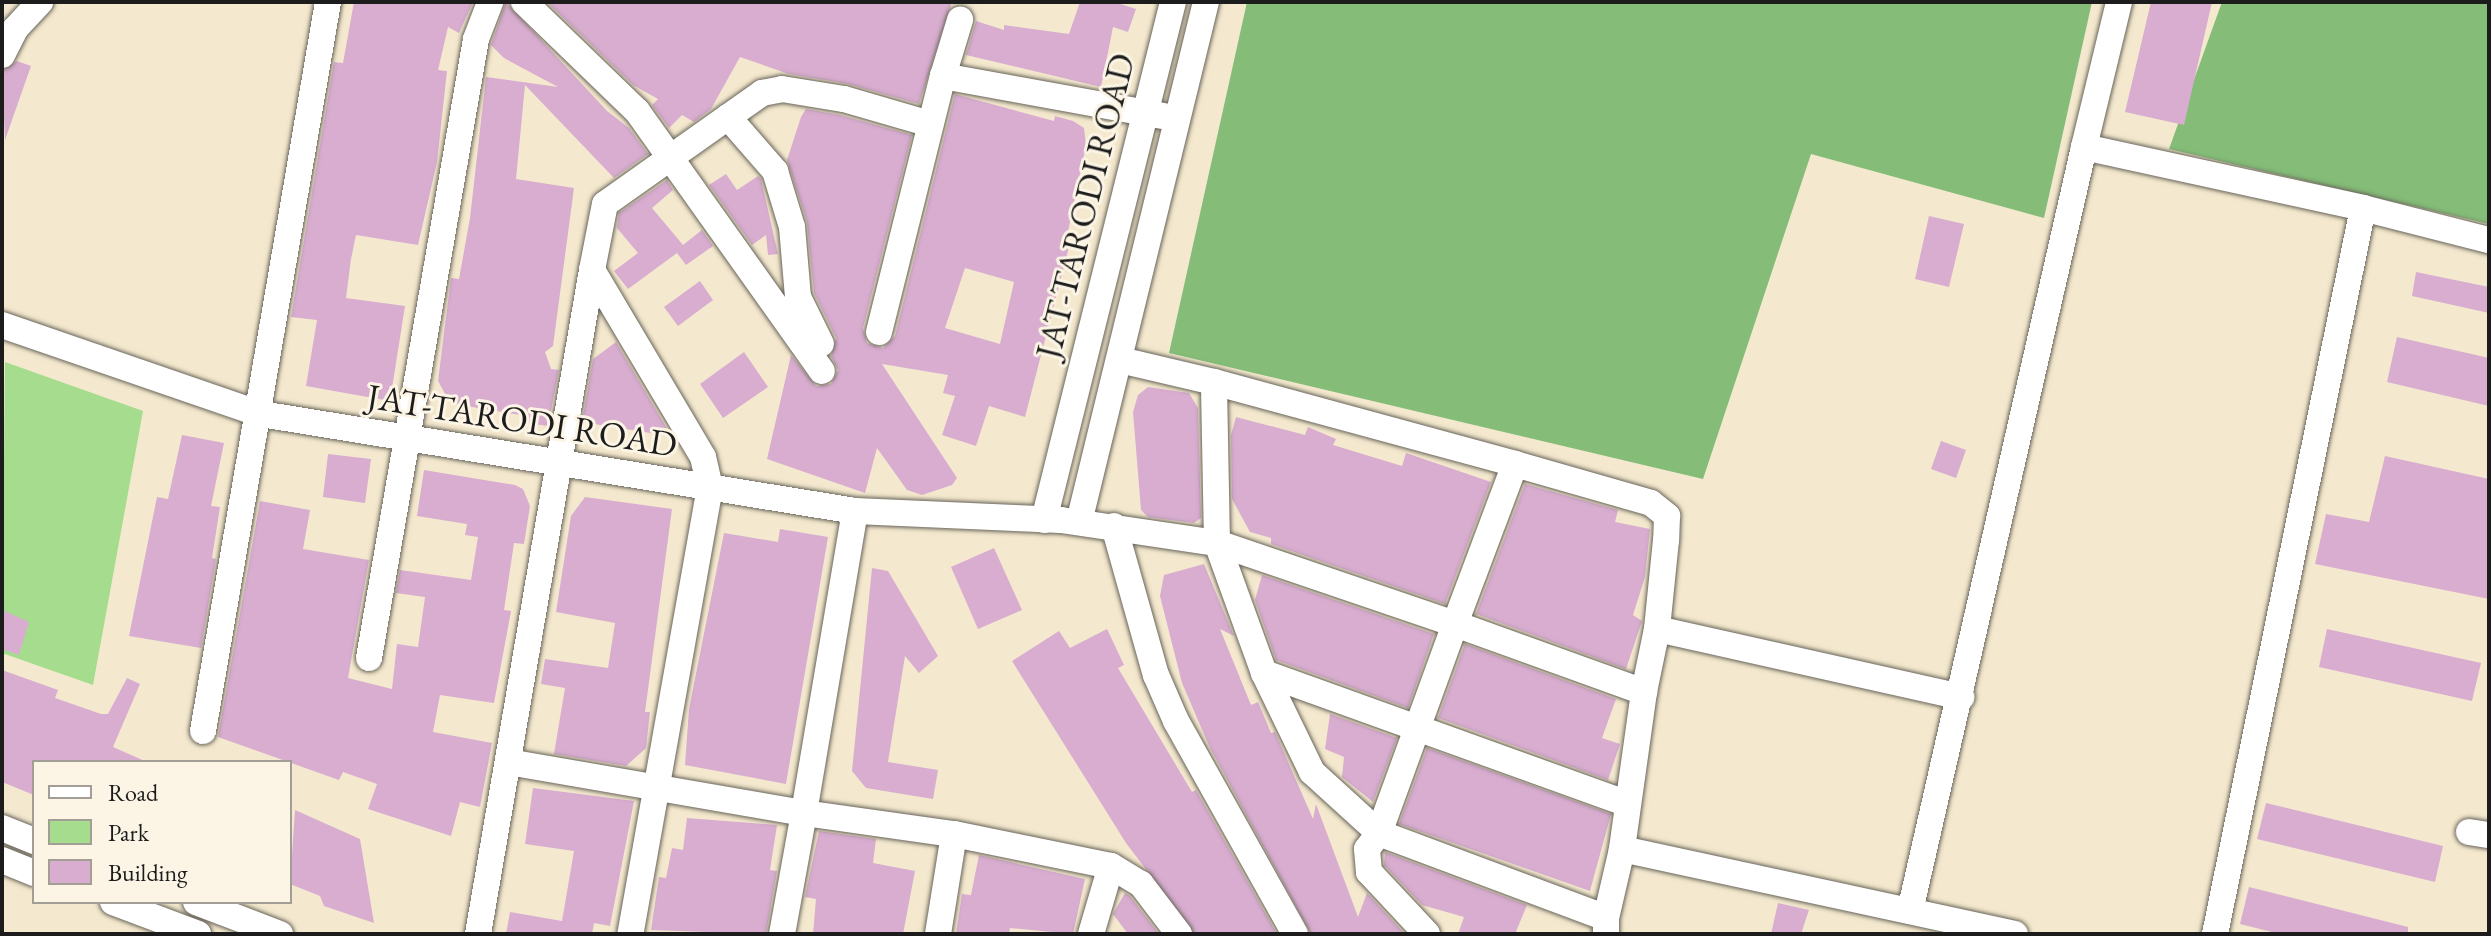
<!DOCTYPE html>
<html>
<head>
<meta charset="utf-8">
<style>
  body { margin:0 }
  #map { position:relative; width:2491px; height:936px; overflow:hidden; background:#f4e9ce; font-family:"EB Garamond",serif }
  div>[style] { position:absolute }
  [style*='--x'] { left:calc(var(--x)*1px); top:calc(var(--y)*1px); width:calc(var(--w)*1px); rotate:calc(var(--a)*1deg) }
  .green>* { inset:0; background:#a6dc8d }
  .forest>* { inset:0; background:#84bc78 }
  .building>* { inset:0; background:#d8add0 }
  .roads { filter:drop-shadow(0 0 2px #68645a) drop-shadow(0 0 2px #68645a) }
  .minor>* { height:26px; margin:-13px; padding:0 13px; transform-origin:13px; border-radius:13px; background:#fff }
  span { translate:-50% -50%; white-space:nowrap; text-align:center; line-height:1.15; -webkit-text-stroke:6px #fcf5e5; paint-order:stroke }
  .street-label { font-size:36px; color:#1c1c1c }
  .frame { position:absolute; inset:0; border:4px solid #1c1c1c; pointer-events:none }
  .legend { position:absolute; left:32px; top:760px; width:260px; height:144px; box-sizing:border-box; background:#fcf5e5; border:2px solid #a29e95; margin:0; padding:10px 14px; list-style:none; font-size:24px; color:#1c1c1c }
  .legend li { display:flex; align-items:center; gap:16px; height:40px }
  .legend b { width:40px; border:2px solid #a29e95 }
</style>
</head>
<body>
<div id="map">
  <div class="green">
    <div style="clip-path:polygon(5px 362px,143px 411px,93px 685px,2px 653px)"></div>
  </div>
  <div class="forest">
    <div style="clip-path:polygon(1247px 2px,2092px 2px,2044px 218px,1811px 154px,1703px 479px,1169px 353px)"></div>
    <div style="clip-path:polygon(2222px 2px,2489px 2px,2489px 224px,2169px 149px)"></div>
  </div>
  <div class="building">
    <div style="clip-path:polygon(354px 2px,473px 2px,459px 33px,448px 27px,438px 70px,447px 71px,437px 162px,418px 245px,356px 235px,351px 259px,346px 298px,405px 306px,390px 401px,306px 386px,317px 320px,291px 317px,334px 62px,343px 63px)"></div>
    <div style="clip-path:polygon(506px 2px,607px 111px,629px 128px,648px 154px,614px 178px,525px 85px,516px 179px,574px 188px,553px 346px,545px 352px,551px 369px,559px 370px,548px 426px,526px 423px,527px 416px,460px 405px,448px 399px,438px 381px,451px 278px,459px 279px,470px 218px,486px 77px,558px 87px,504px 58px,491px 45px)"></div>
    <div style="clip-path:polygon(547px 2px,952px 2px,919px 104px,848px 84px,789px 74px,740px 57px,711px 109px,694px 122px,682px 115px,669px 128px,652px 105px,658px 99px,633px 85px)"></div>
    <div style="clip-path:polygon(1080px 2px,1114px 2px,1136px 9px,1128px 32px,1113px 27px,1101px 87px,966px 55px,976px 21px,1004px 30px,1004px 25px,1069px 34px)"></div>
    <div style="clip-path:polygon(2151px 2px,2212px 2px,2184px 125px,2125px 112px)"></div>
    <div style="clip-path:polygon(17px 61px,31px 66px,5px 140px,2px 71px)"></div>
    <div style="clip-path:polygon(evenodd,955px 94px,1054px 121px,1055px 116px,1073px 121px,1084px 128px,1086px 146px,1065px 246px,1069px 247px,1025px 417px,989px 406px,976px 446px,942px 435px,955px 396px,943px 393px,948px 375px,882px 364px,957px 478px,952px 485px,922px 495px,907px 490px,877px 448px,865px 493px,767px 459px,791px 355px,816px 386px,831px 384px,838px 370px,831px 356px,836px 338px,814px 293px,807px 222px,787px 160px,801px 117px,806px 109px,840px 115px,912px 135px,863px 328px,867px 343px,883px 348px,895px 336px,955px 94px,965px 268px,1014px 282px,1000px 344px,945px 328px,965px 268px)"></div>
    <div style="clip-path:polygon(726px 174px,737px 190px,758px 176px,761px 179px,778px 254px,768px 255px,766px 235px,752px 245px,709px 185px)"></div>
    <div style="clip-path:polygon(667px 180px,673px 190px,652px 208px,683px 245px,702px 230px,713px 246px,686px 265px,677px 253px,628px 289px,614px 271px,638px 253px,617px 228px,619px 213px)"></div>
    <div style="clip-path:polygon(1929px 216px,1964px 224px,1949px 287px,1915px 279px)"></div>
    <div style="clip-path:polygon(2416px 272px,2489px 287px,2489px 313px,2412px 296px)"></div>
    <div style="clip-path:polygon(700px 281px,713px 300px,678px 326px,664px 307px)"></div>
    <div style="clip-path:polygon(2397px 337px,2489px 358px,2489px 406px,2387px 382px)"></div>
    <div style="clip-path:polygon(616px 342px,669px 432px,669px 436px,582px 422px,593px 359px)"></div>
    <div style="clip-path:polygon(744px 352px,768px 387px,723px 418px,700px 384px)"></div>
    <div style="clip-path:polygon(1148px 387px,1189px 393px,1198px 408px,1201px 518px,1194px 523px,1148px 517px,1141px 510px,1133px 412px,1138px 395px)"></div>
    <div style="clip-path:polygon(1236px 417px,1305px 435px,1308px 427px,1336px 439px,1333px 445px,1402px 466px,1406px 453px,1491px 482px,1445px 604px,1271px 544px,1271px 538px,1250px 532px,1232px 499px,1231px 435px)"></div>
    <div style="clip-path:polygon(182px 435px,224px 443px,211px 506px,220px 507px,212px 558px,216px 559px,201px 648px,129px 636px,157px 497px,168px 499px)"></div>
    <div style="clip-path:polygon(1941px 441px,1966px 450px,1956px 478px,1931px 469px)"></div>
    <div style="clip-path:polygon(328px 454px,371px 459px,365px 503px,323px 497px)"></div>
    <div style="clip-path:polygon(2385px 456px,2489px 479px,2489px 599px,2315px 564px,2326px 514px,2369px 522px)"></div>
    <div style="clip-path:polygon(424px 470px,515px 485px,523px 489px,530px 506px,524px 544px,514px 543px,504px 610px,511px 611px,494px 703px,440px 695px,433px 732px,492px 743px,480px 807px,460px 802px,451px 836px,368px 809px,377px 784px,343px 772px,339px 780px,218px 737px,260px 501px,310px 510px,303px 549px,369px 560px,348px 678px,392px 689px,397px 644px,418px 647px,425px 597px,396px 593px,400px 570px,471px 580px,478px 537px,465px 535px,467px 524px,417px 516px)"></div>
    <div style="clip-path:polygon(1525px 484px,1618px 510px,1615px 522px,1650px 529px,1645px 577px,1633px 615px,1642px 621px,1626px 669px,1476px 614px)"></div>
    <div style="clip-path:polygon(585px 497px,672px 509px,645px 712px,650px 712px,646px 748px,626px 766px,554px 754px,565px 688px,541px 684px,545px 659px,608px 668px,615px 623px,556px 612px,571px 516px)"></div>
    <div style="clip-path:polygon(780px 529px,828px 537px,786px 784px,685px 765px,689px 709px,724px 533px,778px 542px)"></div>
    <div style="clip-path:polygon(994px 548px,1022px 610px,978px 629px,951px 567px)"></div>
    <div style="clip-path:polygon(1204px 564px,1234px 636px,1220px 629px,1251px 705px,1258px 702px,1271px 733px,1275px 732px,1313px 819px,1316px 804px,1358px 917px,1367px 893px,1405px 934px,1311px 934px,1210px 748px,1182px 683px,1160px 596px,1164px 575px)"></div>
    <div style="clip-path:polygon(872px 568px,888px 571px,938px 656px,919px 673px,905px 656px,888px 762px,938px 770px,933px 799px,866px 788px,852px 771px)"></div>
    <div style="clip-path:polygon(1262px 575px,1434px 634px,1408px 708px,1276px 660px,1255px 600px)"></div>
    <div style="clip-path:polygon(2px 610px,29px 622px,19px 655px,2px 649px)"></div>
    <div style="clip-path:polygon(1107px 629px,1124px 665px,1118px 668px,1192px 792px,1196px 790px,1277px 934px,1195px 934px,1126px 843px,1012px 661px,1059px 631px,1070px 648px)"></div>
    <div style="clip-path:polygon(2327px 629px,2481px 663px,2472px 701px,2319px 667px)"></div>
    <div style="clip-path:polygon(1465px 644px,1616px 699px,1602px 738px,1620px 744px,1608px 780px,1438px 718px)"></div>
    <div style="clip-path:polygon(2px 670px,58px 690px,55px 698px,101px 714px,108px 714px,127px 678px,140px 684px,113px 747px,147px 762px,34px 762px,34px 795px,2px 782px)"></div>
    <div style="clip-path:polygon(1330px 714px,1397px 738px,1373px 802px,1342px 777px,1344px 757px,1325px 749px)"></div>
    <div style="clip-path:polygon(1427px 748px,1611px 814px,1590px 891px,1399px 824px)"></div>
    <div style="clip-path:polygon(533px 788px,634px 801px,610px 926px,594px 923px,592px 934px,506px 934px,510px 912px,562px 921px,574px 851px,525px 844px)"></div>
    <div style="clip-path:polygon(2266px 803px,2443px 846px,2435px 882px,2257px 839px)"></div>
    <div style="clip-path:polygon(295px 810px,360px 839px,374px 923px,324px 906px,320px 896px,290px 884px)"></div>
    <div style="clip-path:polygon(687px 818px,777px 825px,770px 870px,777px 871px,766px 934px,651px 930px,659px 877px,666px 878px,672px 848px,683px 850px)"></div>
    <div style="clip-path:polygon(819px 831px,876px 839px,873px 863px,915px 871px,903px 934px,813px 934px,816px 899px,805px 897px)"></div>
    <div style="clip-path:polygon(1385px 852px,1527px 905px,1515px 934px,1458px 934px,1464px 917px,1422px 905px,1384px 865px)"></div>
    <div style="clip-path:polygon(979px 855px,1085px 879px,1073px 934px,1010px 928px,1009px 934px,956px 934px,962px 894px,971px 895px)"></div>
    <div style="clip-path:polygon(2249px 887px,2408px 927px,2408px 934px,2280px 934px,2240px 924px)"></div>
    <div style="clip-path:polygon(1125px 893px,1130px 896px,1159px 934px,1128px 934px,1113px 914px)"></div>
    <div style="clip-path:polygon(1778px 903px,1809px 910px,1801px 934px,1771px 934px)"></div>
  </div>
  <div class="roads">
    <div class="minor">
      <div style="--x:524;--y:2;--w:157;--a:44"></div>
      <div style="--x:637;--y:111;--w:319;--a:54.6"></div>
      <div style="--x:2;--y:55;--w:29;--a:-63"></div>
      <div style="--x:15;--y:29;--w:37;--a:-47"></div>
      <div style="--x:943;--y:76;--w:59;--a:-73.1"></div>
      <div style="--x:728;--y:117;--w:42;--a:-35.2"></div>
      <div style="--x:762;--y:93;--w:20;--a:-11"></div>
      <div style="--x:782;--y:89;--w:63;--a:9.2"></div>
      <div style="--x:844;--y:99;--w:90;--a:16.2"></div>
      <div style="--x:2084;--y:147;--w:149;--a:-76.4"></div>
      <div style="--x:2363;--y:208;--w:130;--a:14.3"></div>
      <div style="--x:592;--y:270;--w:67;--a:-78.9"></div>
      <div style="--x:605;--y:204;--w:151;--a:-35.3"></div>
      <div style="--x:728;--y:117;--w:72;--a:49"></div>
      <div style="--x:775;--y:171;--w:59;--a:73.1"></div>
      <div style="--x:792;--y:227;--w:70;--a:85.1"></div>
      <div style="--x:798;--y:297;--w:52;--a:63.9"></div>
      <div style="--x:2;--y:325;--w:274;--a:19"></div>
      <div style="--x:261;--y:414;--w:602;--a:9.27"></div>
      <div style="--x:855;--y:511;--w:206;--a:2.5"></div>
      <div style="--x:1061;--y:520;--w:158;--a:8.4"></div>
      <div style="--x:1217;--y:543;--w:138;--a:70.1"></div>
      <div style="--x:1264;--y:673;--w:110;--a:64.1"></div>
      <div style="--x:1312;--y:772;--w:91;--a:42.3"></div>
      <div style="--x:1379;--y:833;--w:242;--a:20.5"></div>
      <div style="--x:1606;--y:918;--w:16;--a:90"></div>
      <div style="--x:879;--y:332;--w:264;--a:-76"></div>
      <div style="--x:943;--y:76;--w:224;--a:10.3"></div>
      <div style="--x:1120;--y:360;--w:97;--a:13.2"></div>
      <div style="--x:1515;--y:464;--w:171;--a:110.6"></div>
      <div style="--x:1455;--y:624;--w:251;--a:-161.2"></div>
      <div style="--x:1217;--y:543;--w:161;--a:-91.1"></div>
      <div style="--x:1214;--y:382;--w:312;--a:15.2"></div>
      <div style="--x:1515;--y:464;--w:141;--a:16"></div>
      <div style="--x:1651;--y:503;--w:21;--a:39"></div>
      <div style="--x:1667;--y:516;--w:24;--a:92"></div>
      <div style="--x:1666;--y:540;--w:89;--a:95.8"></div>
      <div style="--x:1657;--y:629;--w:64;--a:101.7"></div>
      <div style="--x:855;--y:511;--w:306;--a:99.6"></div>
      <div style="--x:804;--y:813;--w:151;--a:8"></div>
      <div style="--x:954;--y:834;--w:160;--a:11.5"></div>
      <div style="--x:1111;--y:866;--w:35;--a:31"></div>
      <div style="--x:1141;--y:884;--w:63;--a:52.8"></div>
      <div style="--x:1044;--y:520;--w:534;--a:-76.02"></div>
      <div style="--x:1079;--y:522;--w:535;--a:-76.28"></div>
      <div style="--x:1114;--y:526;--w:155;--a:74.3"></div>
      <div style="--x:1156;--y:675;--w:50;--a:66.5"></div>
      <div style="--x:1176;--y:721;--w:244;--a:60.8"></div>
      <div style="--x:1657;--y:629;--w:312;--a:12.6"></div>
      <div style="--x:369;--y:658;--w:628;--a:-80.19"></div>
      <div style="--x:476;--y:39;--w:40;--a:-69"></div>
      <div style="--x:1264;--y:673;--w:385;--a:19.8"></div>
      <div style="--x:203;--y:731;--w:740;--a:-80.27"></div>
      <div style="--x:508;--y:762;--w:300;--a:9.8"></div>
      <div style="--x:804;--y:813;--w:123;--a:100.3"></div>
      <div style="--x:2;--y:828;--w:35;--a:22"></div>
      <div style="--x:2469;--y:832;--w:20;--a:9"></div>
      <div style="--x:2;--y:860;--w:35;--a:22"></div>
      <div style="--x:113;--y:902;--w:91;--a:20.6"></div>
      <div style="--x:196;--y:902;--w:90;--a:20.9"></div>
      <div style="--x:1910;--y:911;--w:784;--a:-77.17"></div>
      <div style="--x:2084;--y:147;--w:286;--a:12.3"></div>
      <div style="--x:2363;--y:208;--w:741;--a:101.52"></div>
      <div style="--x:1606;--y:918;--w:71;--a:-76.9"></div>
      <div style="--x:478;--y:934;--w:674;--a:-80.26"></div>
      <div style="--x:592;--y:270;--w:217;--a:59.3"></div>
      <div style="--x:703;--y:457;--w:31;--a:77"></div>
      <div style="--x:710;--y:487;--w:454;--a:100.1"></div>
      <div style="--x:938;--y:934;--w:101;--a:-80.9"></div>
      <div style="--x:1091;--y:934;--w:71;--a:-73.6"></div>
      <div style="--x:1427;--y:934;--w:85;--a:-133.1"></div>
      <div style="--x:1369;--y:872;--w:23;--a:-95"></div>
      <div style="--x:1367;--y:849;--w:20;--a:-53"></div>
      <div style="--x:1379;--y:833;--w:222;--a:-70"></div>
      <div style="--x:1455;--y:624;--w:201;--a:19.8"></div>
      <div style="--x:1644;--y:692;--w:159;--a:98"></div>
      <div style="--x:1622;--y:849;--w:402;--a:12.2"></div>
    </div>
  </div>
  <div class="street-label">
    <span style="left:1085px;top:206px;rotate:-76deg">JAT-TARODI ROAD</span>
    <span style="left:522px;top:420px;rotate:9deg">JAT-TARODI ROAD</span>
  </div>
  <div class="frame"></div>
  <ul class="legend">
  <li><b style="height:10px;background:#fff"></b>Road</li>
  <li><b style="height:22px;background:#a6dc8d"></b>Park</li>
  <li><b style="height:22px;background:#d8add0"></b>Building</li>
  </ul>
</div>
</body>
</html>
